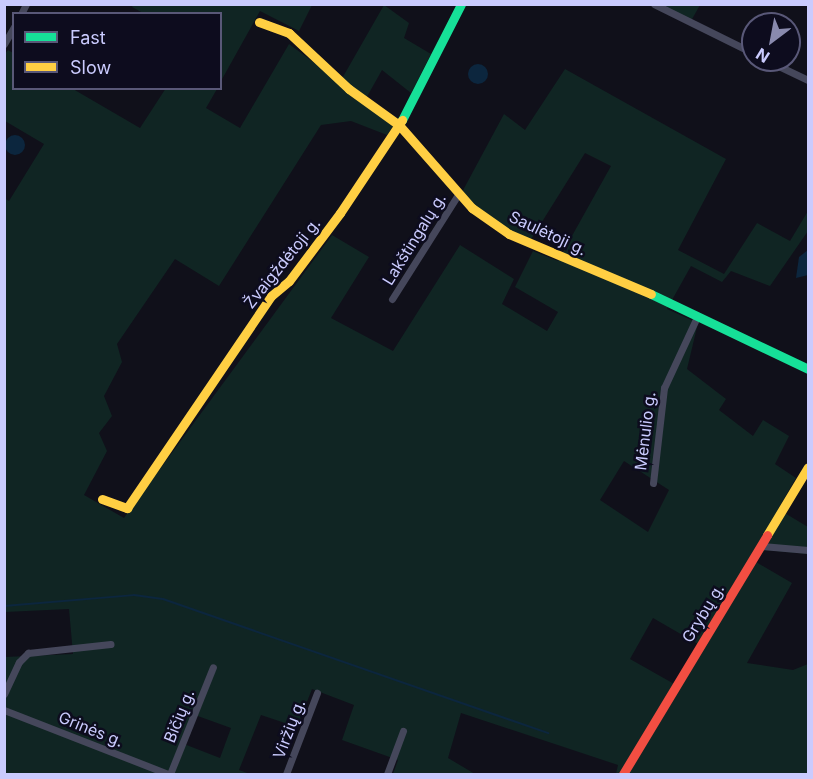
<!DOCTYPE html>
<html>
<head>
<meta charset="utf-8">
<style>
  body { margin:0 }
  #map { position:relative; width:813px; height:779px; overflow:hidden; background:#10101a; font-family:Inter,sans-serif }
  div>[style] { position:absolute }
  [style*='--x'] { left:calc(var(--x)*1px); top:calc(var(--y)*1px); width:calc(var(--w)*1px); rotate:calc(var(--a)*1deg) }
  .green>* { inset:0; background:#102523 }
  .water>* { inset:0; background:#0c263e }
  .round { border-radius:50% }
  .stream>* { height:2px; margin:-1px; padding:0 1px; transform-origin:1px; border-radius:1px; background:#0c263e }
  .street>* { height:7px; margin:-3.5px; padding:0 3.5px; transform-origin:3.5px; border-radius:3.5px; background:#45475b }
  .fast>* { height:9px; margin:-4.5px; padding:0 4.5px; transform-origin:4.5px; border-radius:4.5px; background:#16e098 }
  .slow>* { height:9px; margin:-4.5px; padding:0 4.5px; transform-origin:4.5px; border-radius:4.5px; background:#ffcf43 }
  .jam>* { height:9px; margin:-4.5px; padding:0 4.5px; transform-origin:4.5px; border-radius:4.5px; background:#f24e42 }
  span { translate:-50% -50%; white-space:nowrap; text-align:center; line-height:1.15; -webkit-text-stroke:5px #0d0c1e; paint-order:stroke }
  .street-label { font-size:16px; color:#cacbfe }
  .frame { position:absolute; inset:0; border:6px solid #cacbfe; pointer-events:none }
  .legend { position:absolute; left:12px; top:12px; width:210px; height:78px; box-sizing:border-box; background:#0d0c1e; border:2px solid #595878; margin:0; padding:8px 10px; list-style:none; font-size:18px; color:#cacbfe }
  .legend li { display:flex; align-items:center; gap:12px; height:30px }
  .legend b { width:30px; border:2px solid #595878 }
  .north { position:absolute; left:741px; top:12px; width:60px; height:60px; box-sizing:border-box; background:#0d0c1e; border:2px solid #595878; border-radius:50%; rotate:212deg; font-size:16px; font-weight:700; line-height:24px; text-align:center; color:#cacbfe }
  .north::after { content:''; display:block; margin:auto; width:21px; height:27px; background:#898aae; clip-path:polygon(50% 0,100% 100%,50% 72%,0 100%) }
</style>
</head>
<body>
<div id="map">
  <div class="green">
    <div style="clip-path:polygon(133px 5px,133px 4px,312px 5px,299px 31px,260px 11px,221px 81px,220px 14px,143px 13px,132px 7px)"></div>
    <div style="clip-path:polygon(evenodd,384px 5px,409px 23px,404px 38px,431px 54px,411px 93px,382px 70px,364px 102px,394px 125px,387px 135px,351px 121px,321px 125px,219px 286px,175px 259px,117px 344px,122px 362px,104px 396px,112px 416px,99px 433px,107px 451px,84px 495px,124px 518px,332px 235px,369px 257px,331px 318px,393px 351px,460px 245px,514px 279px,502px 304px,547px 331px,558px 312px,515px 287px,533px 251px,558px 261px,611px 166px,585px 153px,530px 241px,496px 223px,461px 194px,504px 114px,525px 130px,565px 69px,726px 159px,678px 250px,724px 274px,757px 223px,790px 241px,808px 211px,808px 231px,770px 286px,731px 271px,722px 282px,691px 266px,667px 309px,698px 323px,687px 369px,726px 399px,719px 410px,753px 436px,763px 420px,789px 436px,775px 464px,796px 478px,778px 509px,808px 527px,808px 554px,765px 550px,756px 562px,792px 583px,747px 663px,793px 670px,808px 664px,808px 774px,616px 774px,618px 765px,461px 713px,448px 758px,475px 774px,393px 774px,398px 760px,342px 740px,354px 705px,312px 689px,297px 727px,261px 715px,239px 770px,250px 774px,5px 774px,5px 657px,73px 654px,69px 609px,5px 612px,4px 198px,9px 201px,44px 144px,5px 121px,4px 55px,8px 50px,13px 53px,14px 88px,73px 89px,140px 128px,166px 88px,217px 89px,206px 108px,240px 128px,289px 44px,340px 82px,384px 5px,624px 461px,669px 490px,648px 532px,600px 500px,624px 461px,384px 5px,653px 618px,698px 644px,676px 685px,630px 659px,653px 618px,384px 5px,195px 715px,231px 728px,220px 758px,184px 744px,195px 715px)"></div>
    <div style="clip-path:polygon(659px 5px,700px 5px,691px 21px)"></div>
  </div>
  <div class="water">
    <div class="round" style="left:468px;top:64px;width:20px;height:20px"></div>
    <div class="round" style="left:5px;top:135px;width:20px;height:20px"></div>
    <div style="clip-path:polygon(808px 250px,808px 275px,796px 278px,799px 257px)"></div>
  </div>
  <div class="stream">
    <div style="--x:4;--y:606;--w:130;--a:-4.8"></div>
    <div style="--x:134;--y:595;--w:29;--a:8"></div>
    <div style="--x:163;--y:599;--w:408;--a:19.2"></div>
  </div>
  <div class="street">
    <div style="--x:654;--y:4;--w:110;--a:26.3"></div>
    <div style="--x:21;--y:14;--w:11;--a:-63"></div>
    <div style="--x:4;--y:44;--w:20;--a:-60"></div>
    <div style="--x:766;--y:60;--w:47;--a:25.5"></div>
    <div style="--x:392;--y:299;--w:125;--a:-57.7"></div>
    <div style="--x:653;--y:483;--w:96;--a:-83.4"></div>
    <div style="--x:664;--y:388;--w:78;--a:-65.1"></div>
    <div style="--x:762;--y:546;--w:46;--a:5"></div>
    <div style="--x:4;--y:694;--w:35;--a:-65"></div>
    <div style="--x:19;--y:662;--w:13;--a:-45"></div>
    <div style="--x:28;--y:653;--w:83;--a:-6.2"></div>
    <div style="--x:4;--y:710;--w:176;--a:21.3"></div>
    <div style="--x:170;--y:774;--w:115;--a:-68.1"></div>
    <div style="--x:286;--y:774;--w:87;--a:-69.1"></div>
    <div style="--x:387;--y:774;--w:46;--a:-69.6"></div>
  </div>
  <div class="fast">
    <div style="--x:402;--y:120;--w:130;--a:-63"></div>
    <div style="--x:651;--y:294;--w:174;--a:25.5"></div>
  </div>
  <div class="slow">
    <div style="--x:259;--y:22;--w:32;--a:20"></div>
    <div style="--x:289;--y:33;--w:82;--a:43"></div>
    <div style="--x:349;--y:89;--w:62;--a:35.8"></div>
    <div style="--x:399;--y:125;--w:111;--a:48.7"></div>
    <div style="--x:472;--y:208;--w:45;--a:35.1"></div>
    <div style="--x:509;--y:234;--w:154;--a:22.9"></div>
    <div style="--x:102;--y:499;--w:27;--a:20"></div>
    <div style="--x:127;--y:508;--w:256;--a:-55.8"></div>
    <div style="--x:271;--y:296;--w:23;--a:-40"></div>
    <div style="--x:289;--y:281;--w:85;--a:-53.1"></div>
    <div style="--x:340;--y:213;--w:112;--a:-56.3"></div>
    <div style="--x:767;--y:535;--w:79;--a:-58.9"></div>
  </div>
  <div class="jam">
    <div style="--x:623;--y:774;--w:279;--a:-58.9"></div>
  </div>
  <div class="street-label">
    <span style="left:548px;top:233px;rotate:25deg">Saulėtoji g.</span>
    <span style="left:414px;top:239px;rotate:-58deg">Lakštingalų g.</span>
    <span style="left:282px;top:263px;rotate:-51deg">Žvaigždėtoji g.</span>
    <span style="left:645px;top:431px;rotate:-83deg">Mėnulio g.</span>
    <span style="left:703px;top:613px;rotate:-59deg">Grybų g.</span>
    <span style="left:179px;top:716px;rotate:-68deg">Bičių g.</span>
    <span style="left:91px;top:729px;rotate:22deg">Grinės g.</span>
    <span style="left:289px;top:729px;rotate:-69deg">Viržių g.</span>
  </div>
  <div class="frame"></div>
  <ul class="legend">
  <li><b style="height:8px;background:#16e098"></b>Fast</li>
  <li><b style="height:8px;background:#ffcf43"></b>Slow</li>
  </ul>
  <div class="north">N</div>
</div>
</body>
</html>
